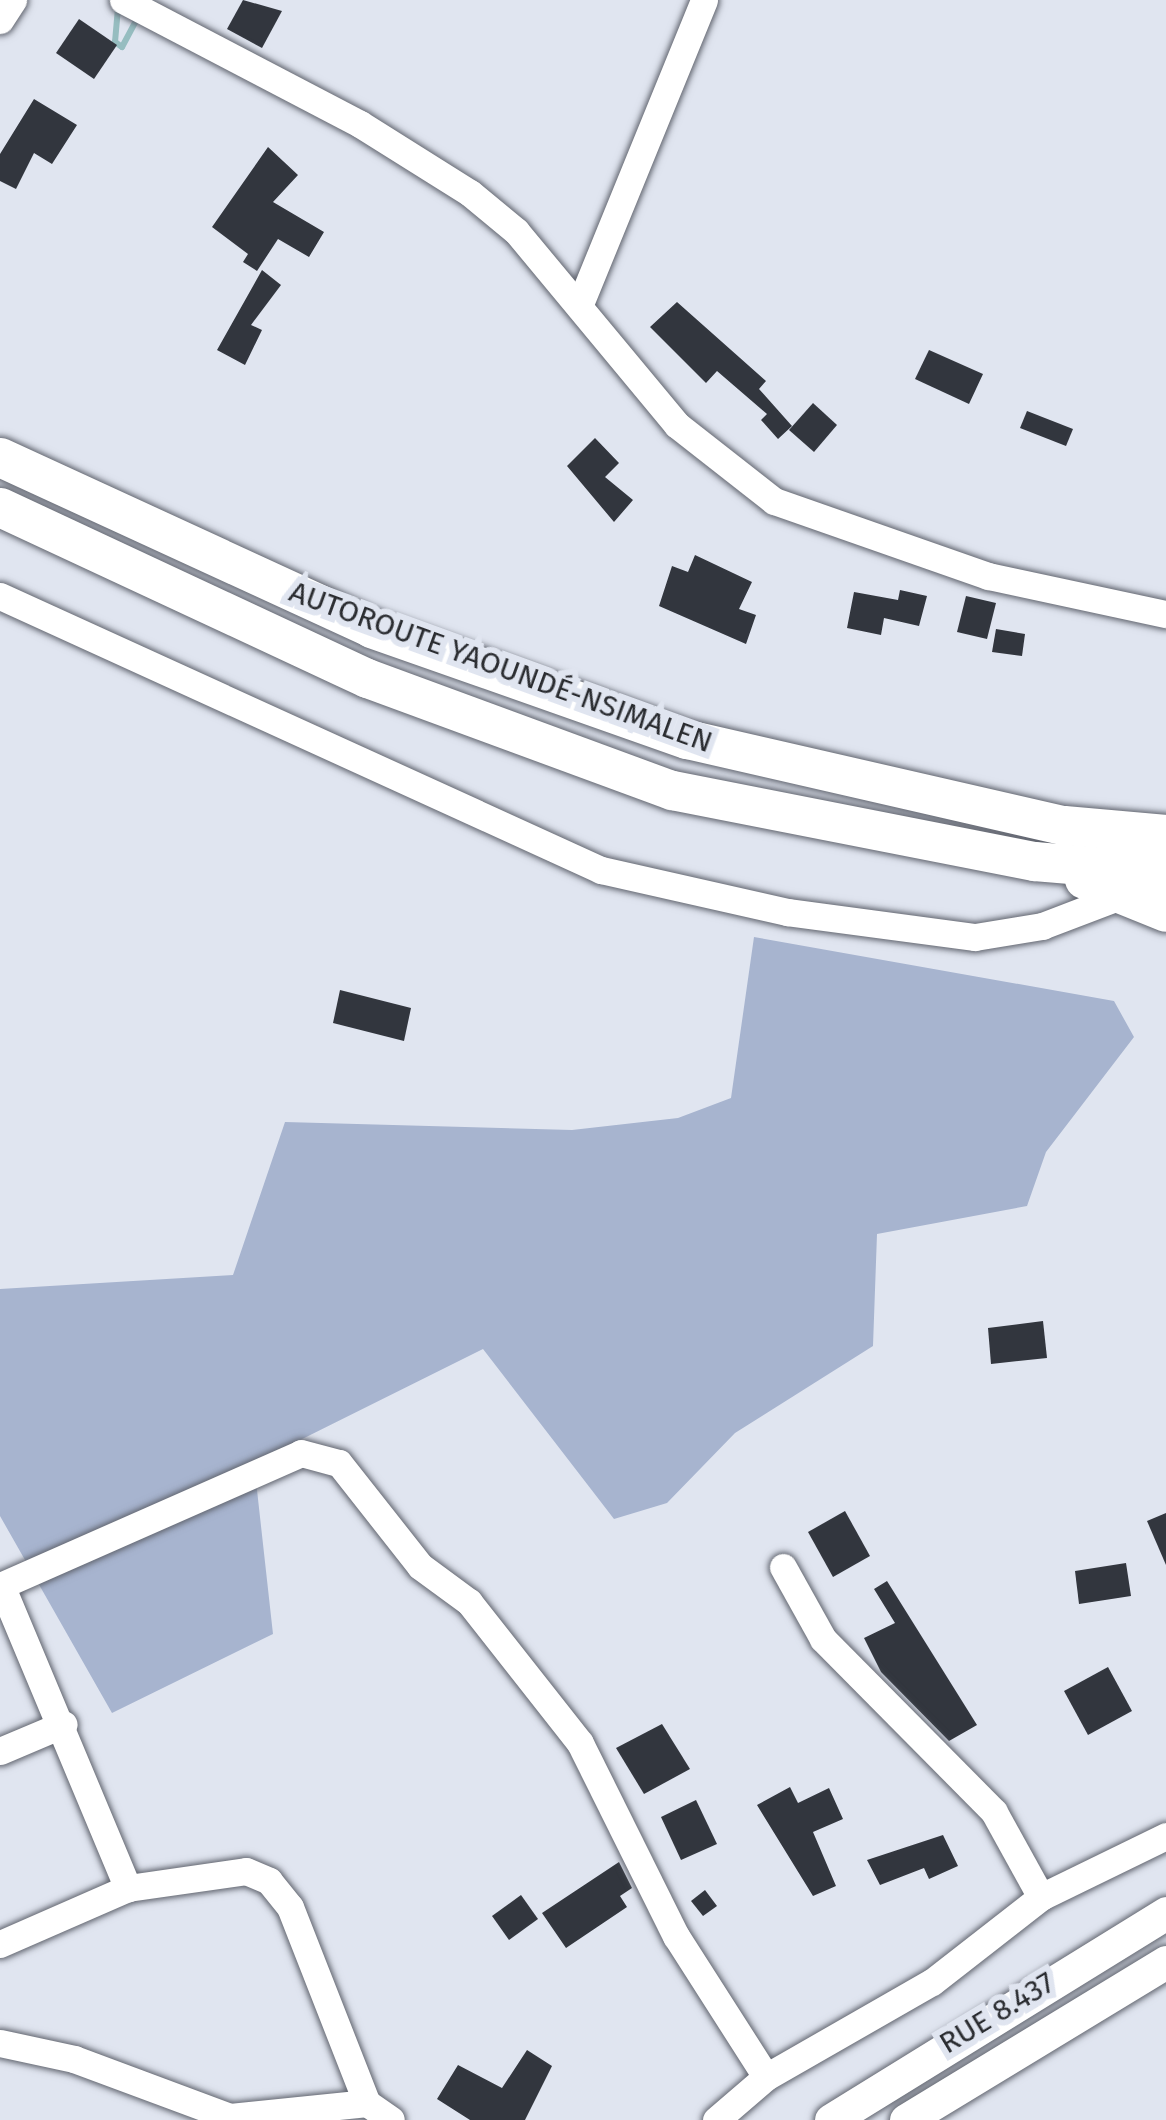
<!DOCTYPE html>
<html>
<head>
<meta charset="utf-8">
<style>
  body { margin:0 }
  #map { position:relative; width:1166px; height:2120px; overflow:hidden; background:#e0e5f0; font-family:"Fira Sans",sans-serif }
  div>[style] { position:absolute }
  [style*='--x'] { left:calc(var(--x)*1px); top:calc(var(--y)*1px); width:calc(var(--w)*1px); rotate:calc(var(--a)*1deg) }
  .green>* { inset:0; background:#a7b4cf }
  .stream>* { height:6px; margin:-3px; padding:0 3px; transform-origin:3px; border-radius:3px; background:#96bdc0 }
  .building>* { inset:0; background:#32363e }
  .roads { filter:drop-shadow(0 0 3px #61656f) drop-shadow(0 0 3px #61656f) }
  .minor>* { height:27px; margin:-13.5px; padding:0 13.5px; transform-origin:13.5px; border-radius:13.5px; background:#fff }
  .major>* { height:33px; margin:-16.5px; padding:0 16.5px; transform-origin:16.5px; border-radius:16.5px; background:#fff }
  .highway>* { height:39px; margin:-19.5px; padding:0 19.5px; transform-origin:19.5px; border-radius:19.5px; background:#fff }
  span { translate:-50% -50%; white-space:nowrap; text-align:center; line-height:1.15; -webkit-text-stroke:12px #e0e5f0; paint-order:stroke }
  .street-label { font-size:30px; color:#2a2c30 }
</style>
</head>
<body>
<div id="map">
  <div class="green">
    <div style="clip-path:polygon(754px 937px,1114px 1001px,1134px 1037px,1046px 1152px,1027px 1206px,877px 1234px,873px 1346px,735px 1433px,667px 1503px,614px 1519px,483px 1349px,254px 1463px,273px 1634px,112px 1713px,0 1516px,0 1289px,233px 1275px,285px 1122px,572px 1130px,678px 1118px,731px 1098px)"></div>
  </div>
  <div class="stream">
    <div style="--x:118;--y:4;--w:24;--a:33"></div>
    <div style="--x:138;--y:17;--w:34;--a:118"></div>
    <div style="--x:122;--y:47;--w:9;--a:-144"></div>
    <div style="--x:115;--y:42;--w:38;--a:-85"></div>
  </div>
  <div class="building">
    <div style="clip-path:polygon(243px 0,282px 11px,262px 48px,227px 29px)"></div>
    <div style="clip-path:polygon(79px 19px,117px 45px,94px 79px,56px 53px)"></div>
    <div style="clip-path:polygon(34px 99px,77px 125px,52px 164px,34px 153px,16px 189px,0 181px,0 154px)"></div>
    <div style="clip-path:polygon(268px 147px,298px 175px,273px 202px,324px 232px,309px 257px,278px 239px,257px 271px,243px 262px,248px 254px,212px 227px)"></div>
    <div style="clip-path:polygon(262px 270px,281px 285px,251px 325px,262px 330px,245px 365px,217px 350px)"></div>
    <div style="clip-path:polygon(677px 302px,766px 381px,759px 389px,792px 426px,778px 439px,761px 420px,767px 414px,717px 371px,706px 383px,650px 327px)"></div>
    <div style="clip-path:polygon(929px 350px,983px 374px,969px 404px,915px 379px)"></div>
    <div style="clip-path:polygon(813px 403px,837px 425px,814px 452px,789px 430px)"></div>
    <div style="clip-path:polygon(1027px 411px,1073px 429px,1066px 446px,1020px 428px)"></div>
    <div style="clip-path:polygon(595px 438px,619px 463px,605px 477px,633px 500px,614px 522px,567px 466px)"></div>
    <div style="clip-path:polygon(695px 555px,752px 582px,739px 609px,756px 615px,746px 644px,659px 606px,672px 566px,688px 572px)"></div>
    <div style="clip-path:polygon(900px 590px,927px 596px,919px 626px,884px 618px,881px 635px,847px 628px,854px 592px,898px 600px)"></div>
    <div style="clip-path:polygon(966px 596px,996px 603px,987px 639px,957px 632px)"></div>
    <div style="clip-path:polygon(996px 629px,1025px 634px,1022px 656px,992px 652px)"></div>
    <div style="clip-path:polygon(340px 990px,411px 1008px,404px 1041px,333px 1023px)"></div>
    <div style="clip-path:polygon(1043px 1321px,1047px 1358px,991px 1364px,988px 1328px)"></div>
    <div style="clip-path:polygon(845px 1511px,870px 1556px,833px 1577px,808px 1532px)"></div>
    <div style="clip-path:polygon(1166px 1513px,1166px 1565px,1147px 1521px)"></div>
    <div style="clip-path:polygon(1126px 1563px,1131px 1596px,1079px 1604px,1075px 1571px)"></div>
    <div style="clip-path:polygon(887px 1581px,977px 1725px,949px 1741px,881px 1672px,864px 1638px,895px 1623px,874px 1589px)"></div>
    <div style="clip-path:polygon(1108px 1667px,1132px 1711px,1088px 1735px,1064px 1691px)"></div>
    <div style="clip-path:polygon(662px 1724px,690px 1769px,644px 1794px,616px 1748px)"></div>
    <div style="clip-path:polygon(790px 1787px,798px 1803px,829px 1788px,843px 1819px,813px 1832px,836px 1886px,813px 1896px,757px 1805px)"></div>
    <div style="clip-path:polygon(696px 1800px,717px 1844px,681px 1860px,661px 1817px)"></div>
    <div style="clip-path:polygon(943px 1835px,958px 1866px,929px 1879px,924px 1868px,880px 1885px,867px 1860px)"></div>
    <div style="clip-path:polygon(619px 1862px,632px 1888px,620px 1896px,627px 1907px,566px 1948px,542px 1913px)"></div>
    <div style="clip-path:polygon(705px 1890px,717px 1906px,703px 1916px,691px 1901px)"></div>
    <div style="clip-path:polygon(521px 1895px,538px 1919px,509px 1940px,492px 1916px)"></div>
    <div style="clip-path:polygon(527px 2050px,552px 2066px,525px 2120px,470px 2120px,437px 2099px,458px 2065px,502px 2088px)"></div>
  </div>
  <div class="roads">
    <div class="minor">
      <div style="--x:123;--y:0;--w:267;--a:27.6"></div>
      <div style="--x:360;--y:124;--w:130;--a:32.1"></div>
      <div style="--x:470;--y:193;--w:60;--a:39.6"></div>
      <div style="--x:516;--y:231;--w:252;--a:50.3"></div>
      <div style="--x:677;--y:425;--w:123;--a:38.1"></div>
      <div style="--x:774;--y:501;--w:227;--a:19.3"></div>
      <div style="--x:988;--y:576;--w:182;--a:12.1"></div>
      <div style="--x:0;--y:20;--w:24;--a:-57"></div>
      <div style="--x:580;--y:304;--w:328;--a:-67.8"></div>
      <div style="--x:0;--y:596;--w:661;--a:24.51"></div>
      <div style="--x:601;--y:870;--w:191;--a:12.7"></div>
      <div style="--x:787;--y:912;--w:190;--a:7.6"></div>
      <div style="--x:975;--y:937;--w:68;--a:-9.3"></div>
      <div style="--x:1042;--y:926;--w:90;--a:-20.9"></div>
      <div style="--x:783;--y:1567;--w:82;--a:60.9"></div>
      <div style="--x:823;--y:1639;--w:243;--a:45.3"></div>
      <div style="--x:994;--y:1812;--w:97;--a:61.1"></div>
      <div style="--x:1;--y:1585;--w:329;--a:67.3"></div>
      <div style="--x:0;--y:1586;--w:329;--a:-23.8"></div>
      <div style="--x:301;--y:1453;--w:39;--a:15"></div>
      <div style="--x:339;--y:1463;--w:131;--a:51.8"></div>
      <div style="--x:420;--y:1566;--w:61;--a:36.3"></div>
      <div style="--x:469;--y:1602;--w:179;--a:51.8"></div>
      <div style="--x:580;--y:1743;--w:216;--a:63.6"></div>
      <div style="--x:676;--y:1936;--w:167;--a:57.4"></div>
      <div style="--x:0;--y:1751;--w:69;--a:-22.9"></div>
      <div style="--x:0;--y:1944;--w:140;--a:-23.6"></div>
      <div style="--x:128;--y:1888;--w:119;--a:-8.2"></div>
      <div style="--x:246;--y:1871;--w:25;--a:23"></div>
      <div style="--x:269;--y:1881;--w:33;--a:51"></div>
      <div style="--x:290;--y:1907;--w:211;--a:68.6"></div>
      <div style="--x:367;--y:2103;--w:29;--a:35"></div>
      <div style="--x:0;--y:2043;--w:76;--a:12.2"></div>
      <div style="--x:74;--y:2059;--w:166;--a:20.4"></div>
      <div style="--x:230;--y:2117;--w:138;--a:-5.8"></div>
      <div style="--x:716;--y:2120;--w:66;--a:-40.7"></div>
      <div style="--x:766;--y:2077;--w:191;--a:-29.8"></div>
      <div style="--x:932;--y:1982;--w:138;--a:-37.9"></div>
      <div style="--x:1041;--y:1897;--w:139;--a:-26"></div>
    </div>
    <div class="major">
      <div style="--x:831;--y:2120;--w:394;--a:-31.7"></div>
      <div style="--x:906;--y:2120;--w:304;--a:-31.3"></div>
    </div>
    <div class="highway">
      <div style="--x:0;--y:457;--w:409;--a:24.7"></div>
      <div style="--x:371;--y:628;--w:335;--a:19.4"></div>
      <div style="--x:687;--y:739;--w:387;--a:12.9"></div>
      <div style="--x:1064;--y:825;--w:102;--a:5"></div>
      <div style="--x:0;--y:507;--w:405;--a:25"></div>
      <div style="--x:367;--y:678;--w:325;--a:20.2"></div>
      <div style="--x:672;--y:790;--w:369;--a:11.1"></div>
      <div style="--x:1034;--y:861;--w:132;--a:4.8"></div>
      <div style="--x:1084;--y:879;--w:88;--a:21.9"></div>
    </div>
  </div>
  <div class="street-label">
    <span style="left:501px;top:667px;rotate:20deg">AUTOROUTE YAOUNDÉ-NSIMALEN</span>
    <span style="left:997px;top:2013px;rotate:-31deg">RUE 8.437</span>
  </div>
</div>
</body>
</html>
